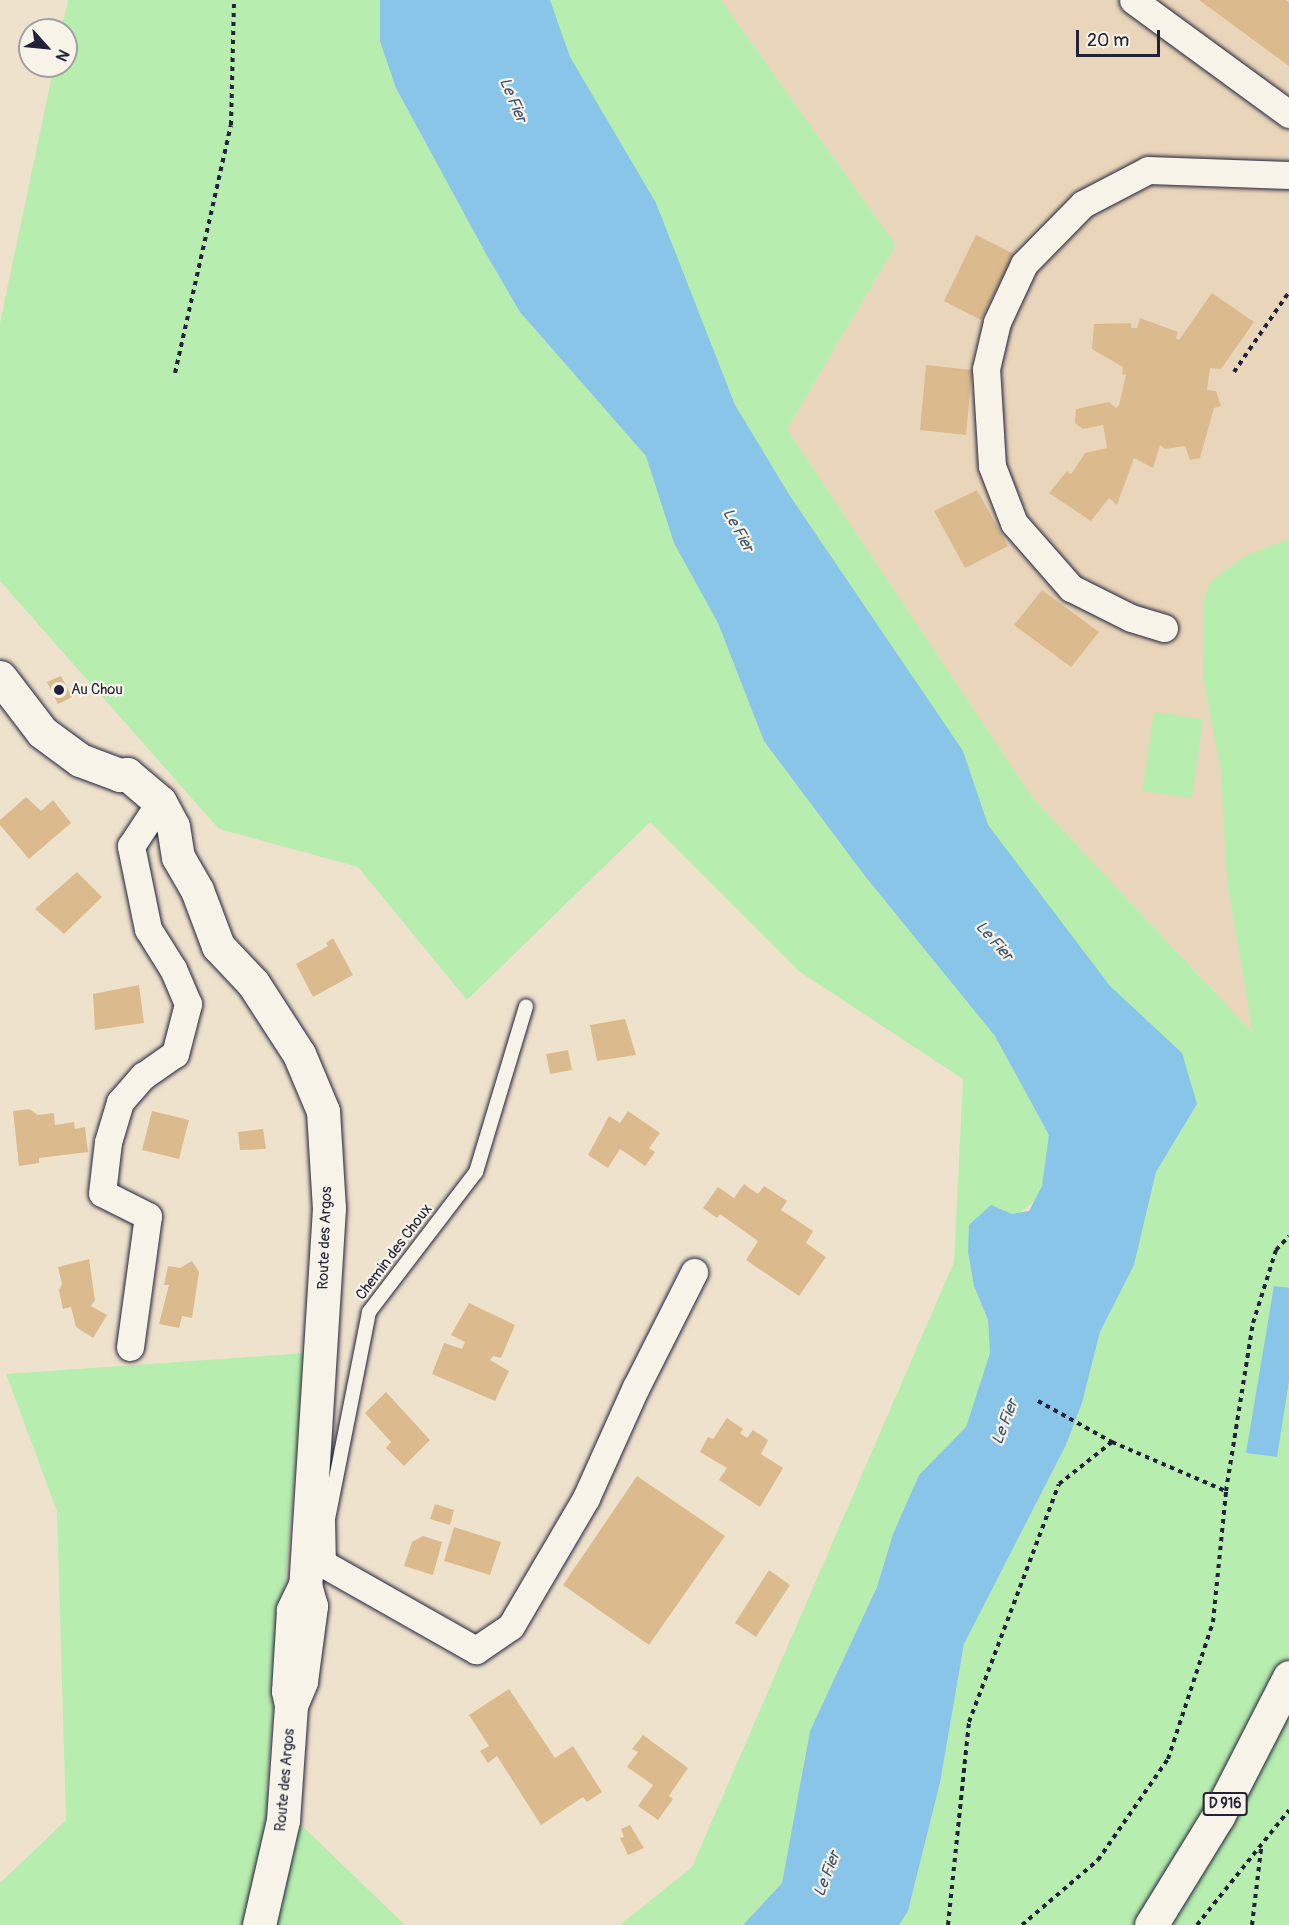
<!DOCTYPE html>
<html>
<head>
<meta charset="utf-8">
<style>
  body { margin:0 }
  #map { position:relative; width:1289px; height:1925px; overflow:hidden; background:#efe2cd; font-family:Pangolin,sans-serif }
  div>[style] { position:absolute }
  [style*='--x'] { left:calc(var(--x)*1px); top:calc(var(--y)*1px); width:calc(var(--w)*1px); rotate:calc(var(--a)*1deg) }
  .built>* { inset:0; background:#e9d6ba }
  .green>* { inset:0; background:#b7edaf }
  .water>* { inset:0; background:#88c5e8 }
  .building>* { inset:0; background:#dbbb8e }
  .path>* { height:4px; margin-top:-2px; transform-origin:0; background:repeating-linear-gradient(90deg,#22223b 0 4.5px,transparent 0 9px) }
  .roads { filter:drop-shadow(0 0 2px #22223b) drop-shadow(0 0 2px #22223b) }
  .service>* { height:14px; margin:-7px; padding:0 7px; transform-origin:7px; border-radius:7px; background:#f7f3e8 }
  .minor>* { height:27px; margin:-13.5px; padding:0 13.5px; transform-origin:13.5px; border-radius:13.5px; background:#f7f3e8 }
  .tertiary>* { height:33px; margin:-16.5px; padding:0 16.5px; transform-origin:16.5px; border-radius:16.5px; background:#f7f3e8 }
  .trunk>* { height:33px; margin:-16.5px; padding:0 16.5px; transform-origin:16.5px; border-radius:16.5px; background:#f7f3e8 }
  .dots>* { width:16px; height:16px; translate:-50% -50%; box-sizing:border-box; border:3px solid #f7f3e8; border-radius:50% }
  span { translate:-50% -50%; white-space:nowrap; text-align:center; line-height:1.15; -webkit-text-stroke:4.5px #f7f3e8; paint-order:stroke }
  .shield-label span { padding:2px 4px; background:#f7f3e8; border:2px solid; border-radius:4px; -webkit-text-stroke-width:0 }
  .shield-label { font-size:14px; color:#22223b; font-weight:700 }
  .poi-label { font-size:15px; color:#22223b }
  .left { translate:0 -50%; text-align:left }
  .street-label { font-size:15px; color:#22223b }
  .water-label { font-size:16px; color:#41536f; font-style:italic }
  .north { position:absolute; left:18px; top:18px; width:60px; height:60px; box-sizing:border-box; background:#f7f3e8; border:2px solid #a29fa3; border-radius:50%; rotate:117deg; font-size:16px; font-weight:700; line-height:24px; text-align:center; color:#22223b }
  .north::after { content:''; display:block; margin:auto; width:21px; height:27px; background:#22223b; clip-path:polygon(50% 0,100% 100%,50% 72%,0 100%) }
  .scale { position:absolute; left:1076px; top:30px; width:84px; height:27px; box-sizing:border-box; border:3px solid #22223b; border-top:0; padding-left:8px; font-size:18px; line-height:21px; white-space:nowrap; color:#22223b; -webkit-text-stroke:4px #f7f3e8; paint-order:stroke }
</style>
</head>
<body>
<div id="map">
  <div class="built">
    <div style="clip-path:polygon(721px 0,1289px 0,1289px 1031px,1254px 1034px,1033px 798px,787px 429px,896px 245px)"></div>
  </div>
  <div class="green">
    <div style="clip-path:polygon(68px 0,721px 0,896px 245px,787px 429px,1033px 798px,1253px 1033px,1227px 881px,1221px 772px,1203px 676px,1204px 599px,1211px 581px,1245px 556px,1289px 539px,1289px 1925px,899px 1925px,908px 1911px,940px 1783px,964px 1644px,1066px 1445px,1082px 1403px,1100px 1332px,1134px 1265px,1156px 1172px,1197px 1104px,1190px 1083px,968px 1252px,974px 1286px,988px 1320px,990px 1353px,966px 1428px,919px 1475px,893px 1534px,877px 1587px,810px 1731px,782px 1883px,743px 1925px,620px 1925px,692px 1867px,954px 1262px,963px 1079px,800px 972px,650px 822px,467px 1000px,358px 867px,219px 829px,0 581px,0 323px,54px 66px,66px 66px,66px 30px,61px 30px)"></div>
    <div style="clip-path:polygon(1154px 712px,1203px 719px,1192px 798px,1142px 791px)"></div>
    <div style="clip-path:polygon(306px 1353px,266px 1791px,405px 1925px,0 1925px,0 1883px,66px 1820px,57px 1511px,6px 1374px)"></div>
  </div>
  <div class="water">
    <div style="clip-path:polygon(380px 0,550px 0,570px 57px,656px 203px,735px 405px,790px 496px,963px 751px,988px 825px,1110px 986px,1182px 1053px,1197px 1104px,1156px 1172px,1134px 1265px,1100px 1332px,1082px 1403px,1066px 1445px,964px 1644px,940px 1783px,908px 1911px,899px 1925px,743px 1925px,782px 1883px,810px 1731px,877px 1587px,893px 1534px,919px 1475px,966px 1427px,990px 1353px,988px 1320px,974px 1286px,968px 1252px,969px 1225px,991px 1205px,1012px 1214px,1029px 1211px,1042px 1186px,1049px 1135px,995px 1036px,865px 876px,764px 741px,718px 623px,674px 543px,646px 456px,520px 312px,485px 252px,396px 88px,380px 41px)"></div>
    <div style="clip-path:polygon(1274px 1286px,1289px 1288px,1289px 1381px,1277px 1457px,1246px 1453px)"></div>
  </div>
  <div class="building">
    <div style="clip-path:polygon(1199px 0,1286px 0,1289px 3px,1289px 66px)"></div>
    <div style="clip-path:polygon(976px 235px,1014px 254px,981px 320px,944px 301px)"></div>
    <div style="clip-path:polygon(1212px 293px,1254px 322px,1221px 369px,1210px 368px,1207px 390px,1216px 391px,1221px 406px,1214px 408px,1200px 458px,1190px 460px,1185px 446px,1165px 449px,1160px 445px,1153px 468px,1134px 458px,1117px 505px,1109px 498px,1091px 521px,1049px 493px,1067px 471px,1071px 474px,1085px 453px,1107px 448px,1103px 425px,1083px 429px,1075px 423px,1076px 409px,1109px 402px,1116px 408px,1119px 405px,1126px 375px,1122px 374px,1123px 367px,1092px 349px,1094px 324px,1131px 323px,1131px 328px,1137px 328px,1140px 318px,1178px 332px,1176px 338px,1179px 340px)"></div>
    <div style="clip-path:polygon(926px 365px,972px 370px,966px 435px,920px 430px)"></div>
    <div style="clip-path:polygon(977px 490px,1008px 546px,965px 568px,934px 511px)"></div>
    <div style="clip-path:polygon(1042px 590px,1099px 632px,1071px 667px,1014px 625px)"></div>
    <div style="clip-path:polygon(61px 676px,72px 697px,58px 704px,47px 682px)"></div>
    <div style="clip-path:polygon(26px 797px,41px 811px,53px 800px,71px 823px,29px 859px,0 825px,0 820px)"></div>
    <div style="clip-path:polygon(77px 872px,102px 897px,64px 934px,35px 909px)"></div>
    <div style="clip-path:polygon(333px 938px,353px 975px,313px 997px,296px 964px,328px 946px,326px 943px)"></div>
    <div style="clip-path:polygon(139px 985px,144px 1023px,95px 1030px,93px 994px)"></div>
    <div style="clip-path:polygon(625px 1019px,636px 1055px,597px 1061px,590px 1025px)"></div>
    <div style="clip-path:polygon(568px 1050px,572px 1070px,550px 1074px,546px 1054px)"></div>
    <div style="clip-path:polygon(29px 1109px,38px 1115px,54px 1113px,55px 1125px,74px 1122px,75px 1129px,85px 1127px,88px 1152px,39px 1158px,39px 1163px,19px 1166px,13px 1111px)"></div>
    <div style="clip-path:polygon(152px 1111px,189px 1120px,179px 1159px,142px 1150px)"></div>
    <div style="clip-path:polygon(628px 1111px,660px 1133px,649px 1148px,655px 1152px,645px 1166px,620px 1149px,608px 1168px,588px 1155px,609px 1116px,620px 1123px)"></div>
    <div style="clip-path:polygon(263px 1129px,266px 1149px,240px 1150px,238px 1132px)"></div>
    <div style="clip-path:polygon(744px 1184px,758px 1194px,764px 1186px,787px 1201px,781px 1210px,813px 1231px,806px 1243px,826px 1257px,799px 1296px,746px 1260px,758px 1241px,720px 1214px,717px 1218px,703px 1208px,718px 1187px,734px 1198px)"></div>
    <div style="clip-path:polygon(89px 1259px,95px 1300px,91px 1306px,107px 1315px,93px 1338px,76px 1327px,71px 1307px,63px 1309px,59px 1290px,62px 1284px,58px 1267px)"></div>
    <div style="clip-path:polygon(192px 1261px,199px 1272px,192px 1318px,182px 1316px,179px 1328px,159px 1324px,169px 1285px,164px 1285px,168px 1266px,180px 1268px)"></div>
    <div style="clip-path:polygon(469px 1303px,515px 1325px,501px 1358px,493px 1356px,490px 1360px,509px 1371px,495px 1401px,432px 1374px,444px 1343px,462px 1349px,465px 1342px,451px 1335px)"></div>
    <div style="clip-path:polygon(386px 1392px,430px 1440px,404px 1466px,386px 1448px,391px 1442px,365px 1413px)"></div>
    <div style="clip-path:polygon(727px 1418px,743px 1429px,740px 1433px,747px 1438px,753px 1430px,768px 1440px,761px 1454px,783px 1468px,760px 1507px,719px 1480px,727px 1468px,700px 1452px,708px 1437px,713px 1439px)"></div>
    <div style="clip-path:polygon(637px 1476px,725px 1536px,649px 1645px,563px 1585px)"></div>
    <div style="clip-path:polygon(435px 1504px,454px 1510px,450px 1525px,430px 1519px)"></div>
    <div style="clip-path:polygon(454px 1527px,501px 1542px,490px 1575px,444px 1561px)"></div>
    <div style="clip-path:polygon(423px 1536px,442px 1542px,433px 1575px,404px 1566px,412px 1542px)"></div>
    <div style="clip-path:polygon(769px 1570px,790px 1585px,756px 1637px,735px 1623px)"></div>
    <div style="clip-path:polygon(509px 1689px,555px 1758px,573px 1746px,602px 1792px,587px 1802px,583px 1797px,541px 1825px,497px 1756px,488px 1763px,480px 1751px,489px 1746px,469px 1715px)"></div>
    <div style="clip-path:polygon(643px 1735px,688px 1768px,669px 1796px,673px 1799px,658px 1820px,638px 1806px,653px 1785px,627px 1767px,638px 1752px,632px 1749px)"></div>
    <div style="clip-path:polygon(630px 1825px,644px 1848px,628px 1855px,620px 1838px,624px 1837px,621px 1829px)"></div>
  </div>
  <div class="path">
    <div style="--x:1234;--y:372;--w:97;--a:-55.5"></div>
    <div style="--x:175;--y:373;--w:254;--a:-77.3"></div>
    <div style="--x:231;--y:125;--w:125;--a:-88.6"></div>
    <div style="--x:1038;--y:1401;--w:85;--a:29"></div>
    <div style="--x:948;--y:1925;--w:204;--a:-84.1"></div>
    <div style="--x:969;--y:1722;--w:254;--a:-69.3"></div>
    <div style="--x:1059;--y:1484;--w:68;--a:-38.4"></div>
    <div style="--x:1112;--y:1442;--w:124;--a:23.3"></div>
    <div style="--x:1022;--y:1925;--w:100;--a:-40.5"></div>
    <div style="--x:1098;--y:1860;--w:123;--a:-55.3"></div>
    <div style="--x:1168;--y:1759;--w:144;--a:-71.8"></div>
    <div style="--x:1213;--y:1622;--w:132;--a:-84.3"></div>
    <div style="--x:1226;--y:1491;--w:170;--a:-80.9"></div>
    <div style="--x:1253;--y:1323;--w:77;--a:-72.5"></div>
    <div style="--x:1276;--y:1250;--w:19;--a:-47"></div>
    <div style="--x:1197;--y:1925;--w:147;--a:-51.3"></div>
    <div style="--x:1252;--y:1925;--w:77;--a:-83.2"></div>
  </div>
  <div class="roads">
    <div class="service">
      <div style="--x:329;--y:1567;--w:48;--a:-91.2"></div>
      <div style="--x:328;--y:1519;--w:211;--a:-78.8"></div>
      <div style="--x:369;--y:1312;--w:176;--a:-52.6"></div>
      <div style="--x:476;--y:1172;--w:173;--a:-73.2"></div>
    </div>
    <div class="minor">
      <div style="--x:1133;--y:0;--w:193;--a:36.2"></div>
      <div style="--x:1164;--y:628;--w:34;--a:-163"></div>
      <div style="--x:1131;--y:618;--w:67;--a:-153.4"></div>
      <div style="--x:1071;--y:588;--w:86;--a:-131.2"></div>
      <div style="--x:1014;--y:523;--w:61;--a:-111.1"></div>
      <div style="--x:992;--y:466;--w:97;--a:-93.5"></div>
      <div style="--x:986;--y:369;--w:48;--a:-76.8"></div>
      <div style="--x:997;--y:322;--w:64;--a:-65"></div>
      <div style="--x:1024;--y:264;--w:84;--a:-45.5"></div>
      <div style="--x:1083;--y:204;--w:73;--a:-27.6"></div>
      <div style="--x:1148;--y:170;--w:141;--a:2"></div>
      <div style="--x:130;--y:1347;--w:132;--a:-82.2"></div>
      <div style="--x:148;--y:1216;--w:51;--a:-153.4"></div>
      <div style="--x:102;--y:1193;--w:51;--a:-83.3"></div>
      <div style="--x:108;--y:1142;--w:42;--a:-73.3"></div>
      <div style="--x:120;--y:1102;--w:35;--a:-49"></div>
      <div style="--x:143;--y:1076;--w:39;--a:-35"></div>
      <div style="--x:175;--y:1054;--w:52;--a:-75.4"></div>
      <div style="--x:188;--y:1004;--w:38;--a:-113"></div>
      <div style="--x:173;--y:969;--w:47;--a:-122"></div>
      <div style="--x:148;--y:929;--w:85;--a:-101.6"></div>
      <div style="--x:131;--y:846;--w:53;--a:-56.6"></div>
      <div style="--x:329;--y:1567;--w:169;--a:29.5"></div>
      <div style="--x:476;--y:1650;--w:42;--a:-34.4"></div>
      <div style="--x:511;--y:1626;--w:148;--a:-59.6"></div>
      <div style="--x:586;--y:1498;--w:122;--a:-65.8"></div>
      <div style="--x:636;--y:1387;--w:129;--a:-63.2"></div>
    </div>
    <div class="tertiary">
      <div style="--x:0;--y:677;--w:69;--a:52.6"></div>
      <div style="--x:42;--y:732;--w:47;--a:36.4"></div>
      <div style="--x:80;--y:760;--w:43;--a:20.6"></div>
      <div style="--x:120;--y:775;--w:7;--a:-8"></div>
      <div style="--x:127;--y:774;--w:43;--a:40.3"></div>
      <div style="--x:160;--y:802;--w:27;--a:62"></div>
      <div style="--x:173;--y:826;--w:31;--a:81"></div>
      <div style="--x:178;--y:857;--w:38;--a:60"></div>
      <div style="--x:197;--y:890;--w:60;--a:69.4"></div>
      <div style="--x:218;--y:946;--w:51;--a:46.6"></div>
      <div style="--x:253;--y:983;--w:85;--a:57.1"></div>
      <div style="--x:299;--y:1054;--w:62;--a:67.2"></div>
      <div style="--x:323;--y:1111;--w:97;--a:86.5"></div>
      <div style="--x:329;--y:1208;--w:378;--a:93.6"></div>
      <div style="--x:305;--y:1585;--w:28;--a:116"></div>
      <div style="--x:293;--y:1610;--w:81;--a:93.5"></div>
      <div style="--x:288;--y:1691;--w:14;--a:78"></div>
      <div style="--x:291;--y:1705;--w:26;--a:-67"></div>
      <div style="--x:301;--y:1681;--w:76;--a:-82.4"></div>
      <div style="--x:311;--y:1606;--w:22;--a:-106"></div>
      <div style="--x:259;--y:1925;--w:108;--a:-77.1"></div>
      <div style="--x:283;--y:1820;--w:115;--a:-86"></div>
    </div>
    <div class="trunk">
      <div style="--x:1151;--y:1925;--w:128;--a:-58.4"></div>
      <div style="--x:1218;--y:1816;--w:156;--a:-62.9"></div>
    </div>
  </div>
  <div class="dots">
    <div style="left:59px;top:690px;background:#22223b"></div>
  </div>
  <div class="shield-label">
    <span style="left:1225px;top:1804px">D 916</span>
  </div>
  <div class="poi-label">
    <span class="left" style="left:71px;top:690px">Au Chou</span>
  </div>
  <div class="street-label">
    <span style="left:325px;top:1238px;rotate:-88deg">Route des Argos</span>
    <span style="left:394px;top:1252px;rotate:-53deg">Chemin des Choux</span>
    <span style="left:285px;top:1780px;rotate:-85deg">Route des Argos</span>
  </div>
  <div class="water-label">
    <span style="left:513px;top:100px;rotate:67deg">Le Fier</span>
    <span style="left:738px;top:530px;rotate:61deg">Le Fier</span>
    <span style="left:994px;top:941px;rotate:48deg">Le Fier</span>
    <span style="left:1005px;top:1422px;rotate:-69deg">Le Fier</span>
    <span style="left:827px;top:1874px;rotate:-69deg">Le Fier</span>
  </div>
  <div class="north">N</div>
  <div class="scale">20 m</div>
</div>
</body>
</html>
